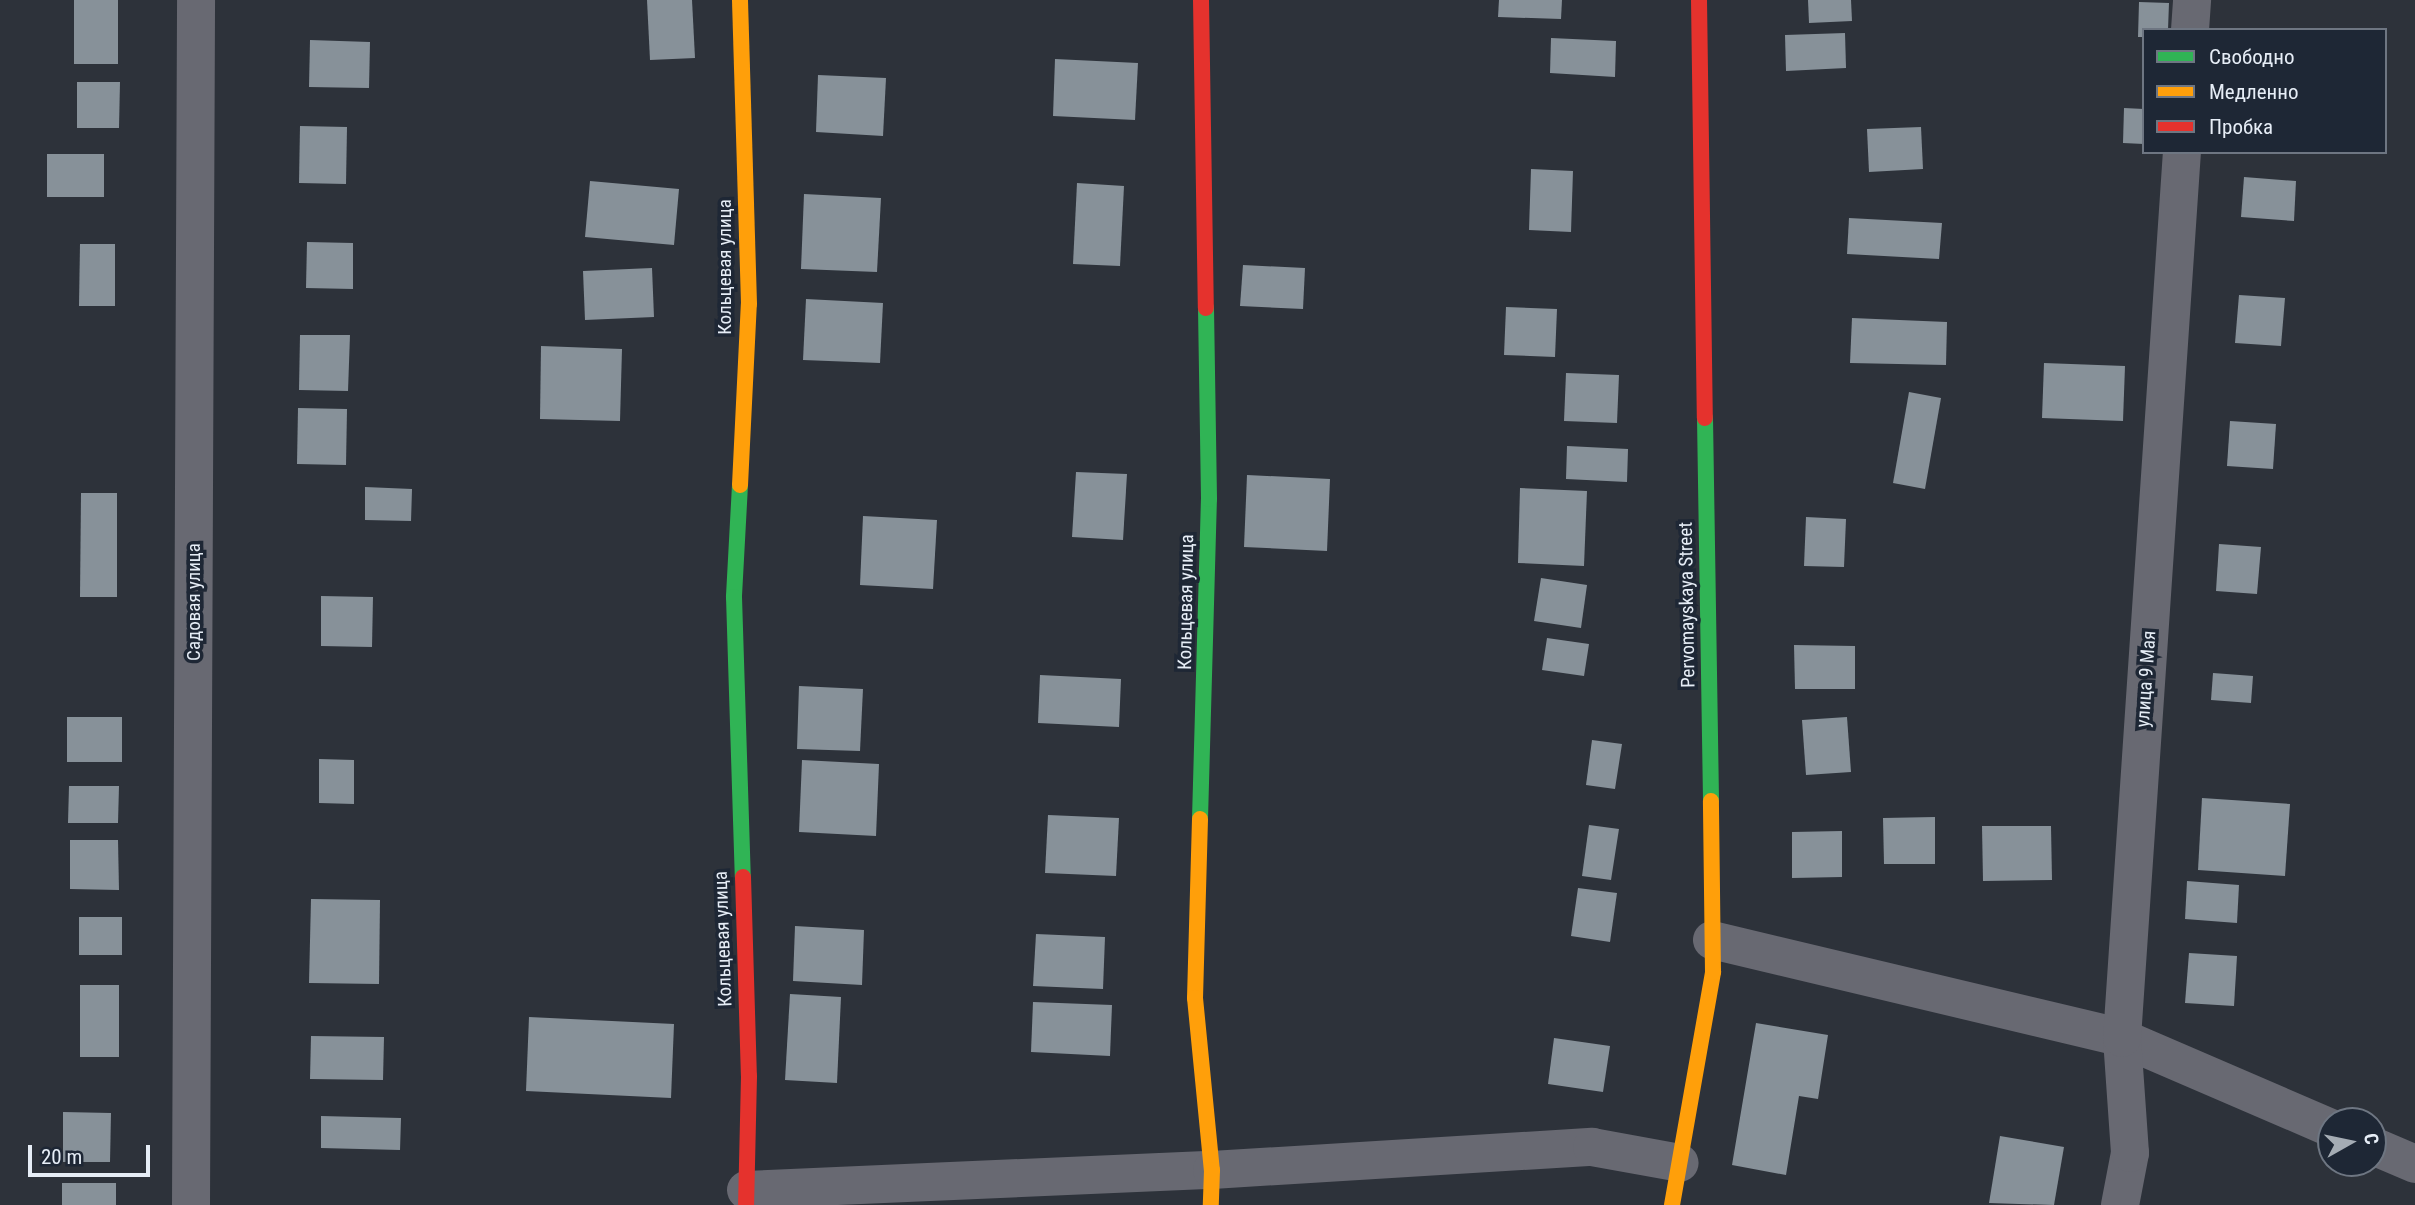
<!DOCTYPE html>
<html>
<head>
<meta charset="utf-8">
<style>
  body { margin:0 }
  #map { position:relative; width:2415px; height:1205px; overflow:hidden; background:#2d323a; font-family:"Roboto Condensed",sans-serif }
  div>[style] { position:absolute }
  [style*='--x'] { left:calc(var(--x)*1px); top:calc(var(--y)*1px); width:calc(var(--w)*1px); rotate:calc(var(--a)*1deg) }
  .building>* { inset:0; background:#879199 }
  .street>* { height:38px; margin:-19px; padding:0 19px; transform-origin:19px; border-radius:19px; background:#686972 }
  .fast>* { height:16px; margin:-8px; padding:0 8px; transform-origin:8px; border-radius:8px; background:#30b455 }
  .slow>* { height:16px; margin:-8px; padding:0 8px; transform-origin:8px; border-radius:8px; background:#ff9f0a }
  .jam>* { height:16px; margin:-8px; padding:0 8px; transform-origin:8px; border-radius:8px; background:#e5322d }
  span { translate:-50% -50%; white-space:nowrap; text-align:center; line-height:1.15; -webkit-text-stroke:7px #1e2735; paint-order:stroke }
  .street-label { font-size:19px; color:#e6edf6 }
  .legend { position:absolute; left:2142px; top:28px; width:245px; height:126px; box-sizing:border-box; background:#1e2735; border:2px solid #6e7682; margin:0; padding:9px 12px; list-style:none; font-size:21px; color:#e6edf6 }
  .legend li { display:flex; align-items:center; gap:14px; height:35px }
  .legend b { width:35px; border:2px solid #6e7682 }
  .north { position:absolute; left:2317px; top:1107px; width:70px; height:70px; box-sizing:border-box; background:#1e2735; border:2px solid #6e7682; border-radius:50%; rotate:81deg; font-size:19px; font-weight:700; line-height:28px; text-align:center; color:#e6edf6 }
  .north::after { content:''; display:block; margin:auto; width:24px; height:32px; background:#a5acb4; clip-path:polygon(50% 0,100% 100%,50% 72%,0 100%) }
  .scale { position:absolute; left:28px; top:1145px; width:122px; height:32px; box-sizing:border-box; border:4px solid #e6edf6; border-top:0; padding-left:9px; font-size:21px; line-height:24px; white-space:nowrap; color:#e6edf6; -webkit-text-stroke:5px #1e2735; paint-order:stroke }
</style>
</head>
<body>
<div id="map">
  <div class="building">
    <div style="clip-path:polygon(74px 0,118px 0,118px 64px,74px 64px)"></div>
    <div style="clip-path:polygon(647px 0,692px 0,695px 58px,650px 60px)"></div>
    <div style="clip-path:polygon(1499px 0,1562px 0,1561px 19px,1498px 17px)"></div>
    <div style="clip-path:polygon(1808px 0,1851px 0,1852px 21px,1809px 23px)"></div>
    <div style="clip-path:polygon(2139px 2px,2169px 3px,2168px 30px,2144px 30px,2144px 37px,2138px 37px)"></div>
    <div style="clip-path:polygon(1845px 33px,1846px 68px,1786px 71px,1785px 35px)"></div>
    <div style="clip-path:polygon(1551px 38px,1616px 41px,1615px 77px,1550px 73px)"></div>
    <div style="clip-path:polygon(310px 40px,370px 42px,369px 88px,309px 87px)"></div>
    <div style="clip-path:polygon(1055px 59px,1138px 63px,1135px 120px,1053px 116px)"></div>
    <div style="clip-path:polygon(818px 75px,886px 78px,883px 136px,816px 132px)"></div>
    <div style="clip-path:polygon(77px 82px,120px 82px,119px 128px,77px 128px)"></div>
    <div style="clip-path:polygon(2124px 108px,2144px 109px,2144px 144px,2123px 143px)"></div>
    <div style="clip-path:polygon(300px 126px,347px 127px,346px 184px,299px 183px)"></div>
    <div style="clip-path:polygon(1921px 127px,1923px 169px,1869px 172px,1867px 129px)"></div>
    <div style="clip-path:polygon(47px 154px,104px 154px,104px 197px,47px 197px)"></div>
    <div style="clip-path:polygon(1531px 169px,1573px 171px,1571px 232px,1529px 230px)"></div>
    <div style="clip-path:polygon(2244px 177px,2296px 181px,2294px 221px,2241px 217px)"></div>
    <div style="clip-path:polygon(590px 181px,679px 189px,674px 245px,585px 237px)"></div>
    <div style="clip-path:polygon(1077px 183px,1124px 186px,1120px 266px,1073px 264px)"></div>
    <div style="clip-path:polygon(804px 194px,881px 198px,877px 272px,801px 269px)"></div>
    <div style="clip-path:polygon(1849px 218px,1942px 223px,1939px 259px,1847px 254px)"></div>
    <div style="clip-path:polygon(307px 242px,353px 243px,353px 289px,306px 288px)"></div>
    <div style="clip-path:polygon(80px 244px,115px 244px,115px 306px,79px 306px)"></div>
    <div style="clip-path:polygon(1243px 265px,1305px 268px,1303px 309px,1240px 306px)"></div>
    <div style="clip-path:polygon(652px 268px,654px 317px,585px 320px,583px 271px)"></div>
    <div style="clip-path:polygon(2239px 295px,2285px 298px,2281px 346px,2235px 343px)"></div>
    <div style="clip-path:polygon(806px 299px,883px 303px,880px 363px,803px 360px)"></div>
    <div style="clip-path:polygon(1506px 307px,1557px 309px,1555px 357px,1504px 355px)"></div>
    <div style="clip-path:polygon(1852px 318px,1947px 322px,1946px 365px,1850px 363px)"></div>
    <div style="clip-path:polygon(300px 335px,350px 335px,348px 391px,299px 390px)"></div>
    <div style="clip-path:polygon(541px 346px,622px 349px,620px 421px,540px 419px)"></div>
    <div style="clip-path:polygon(2044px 363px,2125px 366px,2123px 421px,2042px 418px)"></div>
    <div style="clip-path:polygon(1566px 373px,1619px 375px,1617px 423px,1564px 421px)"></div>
    <div style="clip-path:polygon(1909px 392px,1941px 398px,1925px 489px,1893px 483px)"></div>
    <div style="clip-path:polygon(298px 408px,347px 409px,346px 465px,297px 464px)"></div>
    <div style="clip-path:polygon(2230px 421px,2276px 424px,2273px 469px,2227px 466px)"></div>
    <div style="clip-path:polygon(1567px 446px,1628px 449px,1627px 482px,1566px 479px)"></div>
    <div style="clip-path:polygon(1076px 472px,1127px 474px,1123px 540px,1072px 537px)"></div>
    <div style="clip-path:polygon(1247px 475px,1330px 479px,1327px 551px,1244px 547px)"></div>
    <div style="clip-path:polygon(365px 487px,412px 489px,411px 521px,365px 520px)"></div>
    <div style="clip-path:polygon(1520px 488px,1587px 491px,1584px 566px,1518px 563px)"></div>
    <div style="clip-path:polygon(81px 493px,117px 493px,117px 597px,80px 597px)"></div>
    <div style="clip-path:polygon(863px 516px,937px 520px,933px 589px,860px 585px)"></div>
    <div style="clip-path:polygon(1806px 517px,1846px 519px,1844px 567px,1804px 566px)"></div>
    <div style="clip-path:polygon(2219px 544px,2261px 547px,2257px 594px,2216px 591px)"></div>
    <div style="clip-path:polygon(1541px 578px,1587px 585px,1581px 628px,1534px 621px)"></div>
    <div style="clip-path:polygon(321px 596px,373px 597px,372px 647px,321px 646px)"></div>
    <div style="clip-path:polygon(1547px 638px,1589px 644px,1584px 676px,1542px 670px)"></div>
    <div style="clip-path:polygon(1794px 645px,1855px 646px,1855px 689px,1795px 689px)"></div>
    <div style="clip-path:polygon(2213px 673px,2253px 676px,2251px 703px,2211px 700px)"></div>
    <div style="clip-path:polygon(1040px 675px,1121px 679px,1119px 727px,1038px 723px)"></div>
    <div style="clip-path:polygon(799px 686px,863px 689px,860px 751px,797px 749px)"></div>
    <div style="clip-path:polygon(67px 717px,122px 717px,122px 762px,67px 762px)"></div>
    <div style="clip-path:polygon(1847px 717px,1851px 772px,1806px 775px,1802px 720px)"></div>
    <div style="clip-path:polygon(1592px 740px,1622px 744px,1615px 789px,1586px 785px)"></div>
    <div style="clip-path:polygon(319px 759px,354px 760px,354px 804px,319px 803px)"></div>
    <div style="clip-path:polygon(802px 760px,879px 764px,876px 836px,799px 832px)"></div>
    <div style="clip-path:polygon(69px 786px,119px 786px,118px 823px,68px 823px)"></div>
    <div style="clip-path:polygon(2202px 798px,2290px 804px,2285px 876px,2198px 870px)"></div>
    <div style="clip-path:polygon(1048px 815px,1119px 818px,1116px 876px,1045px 873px)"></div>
    <div style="clip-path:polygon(1935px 817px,1935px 864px,1884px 864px,1883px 818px)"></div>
    <div style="clip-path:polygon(1589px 825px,1619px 829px,1611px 880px,1582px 876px)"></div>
    <div style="clip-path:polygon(1982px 826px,2051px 826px,2052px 880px,1983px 881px)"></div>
    <div style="clip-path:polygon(1842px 831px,1842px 877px,1792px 878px,1792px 832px)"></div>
    <div style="clip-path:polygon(70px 840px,118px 840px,119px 890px,70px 889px)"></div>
    <div style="clip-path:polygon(2187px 881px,2239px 885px,2237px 923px,2185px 919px)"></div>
    <div style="clip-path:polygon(1578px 888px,1617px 893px,1610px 942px,1571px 936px)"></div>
    <div style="clip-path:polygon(311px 899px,380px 900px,379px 984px,309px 983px)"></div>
    <div style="clip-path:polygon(79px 917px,122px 917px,122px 955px,79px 955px)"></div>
    <div style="clip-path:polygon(795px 926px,864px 930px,862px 985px,793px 981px)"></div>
    <div style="clip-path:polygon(1036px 934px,1105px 937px,1103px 989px,1033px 986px)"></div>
    <div style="clip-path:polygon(2189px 953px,2237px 956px,2234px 1006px,2185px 1003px)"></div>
    <div style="clip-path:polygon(80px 985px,119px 985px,119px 1057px,80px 1057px)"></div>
    <div style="clip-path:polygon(790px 994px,841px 997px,837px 1083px,785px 1080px)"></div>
    <div style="clip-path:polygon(1033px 1002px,1112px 1005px,1110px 1056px,1031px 1052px)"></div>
    <div style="clip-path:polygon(529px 1017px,674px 1024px,671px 1098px,526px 1091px)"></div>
    <div style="clip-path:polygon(1756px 1023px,1828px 1035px,1818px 1099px,1799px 1096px,1786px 1175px,1732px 1165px)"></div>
    <div style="clip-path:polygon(311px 1036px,384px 1037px,383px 1080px,310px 1079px)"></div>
    <div style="clip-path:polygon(1554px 1038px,1610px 1046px,1603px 1092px,1548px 1084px)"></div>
    <div style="clip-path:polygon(63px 1112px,111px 1113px,110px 1162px,63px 1162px)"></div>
    <div style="clip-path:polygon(321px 1116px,401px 1118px,400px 1150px,321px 1148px)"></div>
    <div style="clip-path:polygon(2000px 1136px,2064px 1147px,2054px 1205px,1989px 1203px)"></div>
    <div style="clip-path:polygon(62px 1183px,116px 1183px,116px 1205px,62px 1205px)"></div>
  </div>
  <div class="street">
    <div style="--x:2190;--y:30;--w:30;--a:-86"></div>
    <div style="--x:1712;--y:940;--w:422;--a:13.4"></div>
    <div style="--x:2122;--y:1038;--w:228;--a:23.3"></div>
    <div style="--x:2373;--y:1146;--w:46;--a:23.2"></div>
    <div style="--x:746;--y:1190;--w:466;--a:-2.5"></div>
    <div style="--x:1212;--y:1170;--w:381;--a:-3.5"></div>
    <div style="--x:1592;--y:1147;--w:89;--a:10.3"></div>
    <div style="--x:191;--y:1205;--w:1205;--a:-89.76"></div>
    <div style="--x:2120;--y:1205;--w:53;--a:-79.1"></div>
    <div style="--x:2130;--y:1153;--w:115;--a:-94"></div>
    <div style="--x:2122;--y:1038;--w:888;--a:-86.13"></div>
  </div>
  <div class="fast">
    <div style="--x:1705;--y:418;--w:383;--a:89.1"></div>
    <div style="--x:740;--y:485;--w:112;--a:93.1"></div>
    <div style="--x:734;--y:597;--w:280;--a:88.2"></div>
    <div style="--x:1200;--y:819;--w:320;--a:-88.4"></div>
    <div style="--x:1209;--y:499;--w:191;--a:-90.9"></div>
  </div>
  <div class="slow">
    <div style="--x:740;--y:485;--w:181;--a:-87.2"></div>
    <div style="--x:749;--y:304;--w:304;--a:-91.7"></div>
    <div style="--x:1200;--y:819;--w:179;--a:91.6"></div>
    <div style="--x:1195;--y:998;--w:173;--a:84.4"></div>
    <div style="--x:1212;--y:1170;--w:35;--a:92"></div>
    <div style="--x:1672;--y:1205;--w:237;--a:-80"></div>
    <div style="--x:1713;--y:972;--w:171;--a:-90.7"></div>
  </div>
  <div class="jam">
    <div style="--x:1201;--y:0;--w:308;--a:89.1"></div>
    <div style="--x:1699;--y:0;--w:418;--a:89.2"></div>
    <div style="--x:743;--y:877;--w:199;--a:88.3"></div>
    <div style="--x:749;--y:1076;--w:129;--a:91.3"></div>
  </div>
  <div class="street-label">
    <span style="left:725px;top:267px;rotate:-90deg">Кольцевая улица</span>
    <span style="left:194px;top:602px;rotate:-90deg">Садовая улица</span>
    <span style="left:1186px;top:602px;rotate:-89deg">Кольцевая улица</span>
    <span style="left:1687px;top:605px;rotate:-91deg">Pervomayskaya Street</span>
    <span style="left:2146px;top:679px;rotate:-86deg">улица 9 Мая</span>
    <span style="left:723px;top:939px;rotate:-92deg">Кольцевая улица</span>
  </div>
  <ul class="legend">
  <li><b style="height:9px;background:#30b455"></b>Свободно</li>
  <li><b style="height:9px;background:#ff9f0a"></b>Медленно</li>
  <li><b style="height:9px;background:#e5322d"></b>Пробка</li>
  </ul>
  <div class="north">С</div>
  <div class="scale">20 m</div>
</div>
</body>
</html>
